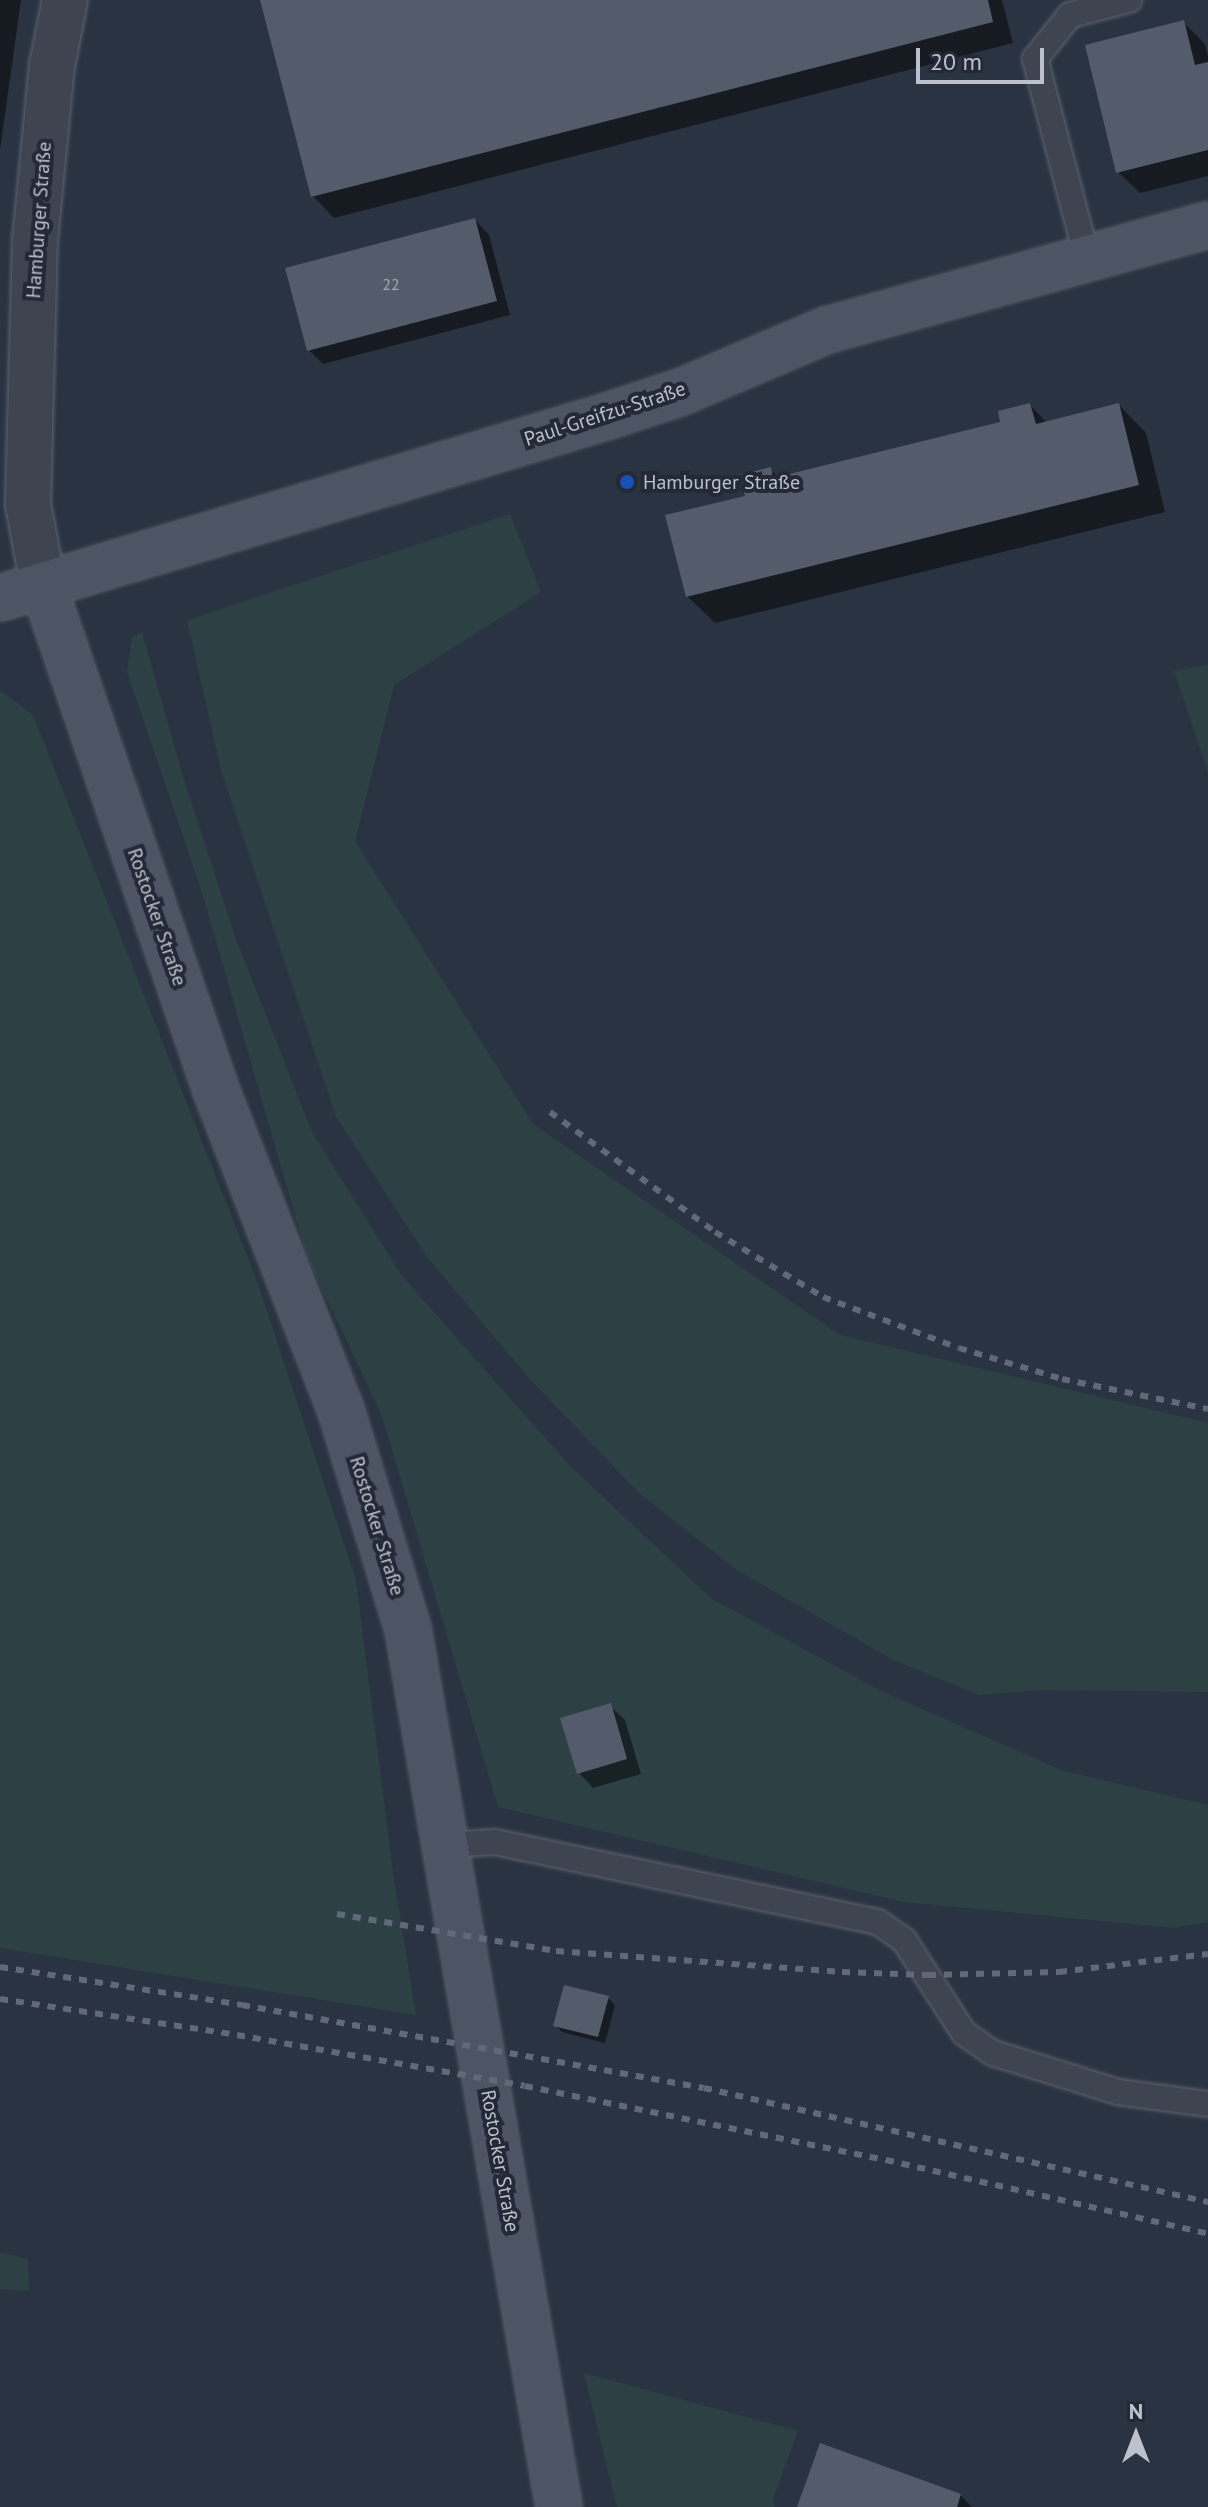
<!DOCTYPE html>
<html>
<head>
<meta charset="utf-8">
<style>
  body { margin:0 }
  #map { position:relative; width:1208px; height:2507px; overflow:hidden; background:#2a3341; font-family:"PT Sans",sans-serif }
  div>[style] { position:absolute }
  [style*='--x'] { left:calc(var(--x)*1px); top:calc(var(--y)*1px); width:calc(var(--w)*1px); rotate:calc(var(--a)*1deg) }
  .green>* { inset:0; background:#2d4144 }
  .shadow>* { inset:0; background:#0007 }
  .building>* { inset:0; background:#545c6c }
  .roads { filter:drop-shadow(0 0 2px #5d636f) drop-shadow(0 0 2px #5d636f) }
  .lane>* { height:24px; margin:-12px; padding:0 12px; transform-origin:12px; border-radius:12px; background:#3e4551 }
  .street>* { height:44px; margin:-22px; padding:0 22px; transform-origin:22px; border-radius:22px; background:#3e4551 }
  .secondary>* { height:44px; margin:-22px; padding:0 22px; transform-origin:22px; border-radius:22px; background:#4d5464 }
  .rail>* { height:6px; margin-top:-3px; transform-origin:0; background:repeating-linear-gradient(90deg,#616978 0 8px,transparent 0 16px) }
  .dots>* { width:22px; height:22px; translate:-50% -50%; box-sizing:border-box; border:4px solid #232a37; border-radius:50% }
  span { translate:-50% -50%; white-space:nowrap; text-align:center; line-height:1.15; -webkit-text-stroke:8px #232a37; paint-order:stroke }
  .number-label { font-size:16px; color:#a2a8b3 }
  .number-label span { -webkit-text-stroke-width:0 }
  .street-label { font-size:20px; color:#bcc1cb }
  .poi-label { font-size:20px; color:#bcc1cb }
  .left { translate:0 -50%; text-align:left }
  .north { position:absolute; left:1096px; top:2395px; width:80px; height:80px; -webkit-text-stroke:6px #232a37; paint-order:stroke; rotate:0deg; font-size:22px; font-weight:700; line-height:32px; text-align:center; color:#bcc1cb }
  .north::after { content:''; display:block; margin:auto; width:28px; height:36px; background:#bcc1cb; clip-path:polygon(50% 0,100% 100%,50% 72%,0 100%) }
  .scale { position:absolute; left:916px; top:48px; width:128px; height:36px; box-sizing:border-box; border:4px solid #bcc1cb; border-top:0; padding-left:10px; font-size:24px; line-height:28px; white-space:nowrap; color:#bcc1cb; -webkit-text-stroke:6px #232a37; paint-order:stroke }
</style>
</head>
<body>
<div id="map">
  <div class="green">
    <div style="clip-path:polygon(510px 514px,541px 592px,394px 685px,355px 841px,533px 1124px,840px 1335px,1208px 1423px,1208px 1692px,1041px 1690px,979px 1695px,893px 1660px,737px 1570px,639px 1493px,527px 1376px,428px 1258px,336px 1117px,221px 770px,187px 620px)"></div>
    <div style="clip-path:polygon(142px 632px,184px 780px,236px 939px,312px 1132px,402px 1276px,570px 1466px,712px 1599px,881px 1691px,1064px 1771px,1208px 1805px,1208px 1922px,1174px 1928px,904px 1902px,498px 1807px,382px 1416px,307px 1257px,201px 889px,127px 672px,132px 637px)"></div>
    <div style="clip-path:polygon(1208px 665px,1208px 772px,1174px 671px)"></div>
    <div style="clip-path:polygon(0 690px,33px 715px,256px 1278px,356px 1580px,393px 1872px,416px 2015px,0 1948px)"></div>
    <div style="clip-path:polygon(0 2252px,28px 2259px,29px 2291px,0 2289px)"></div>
    <div style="clip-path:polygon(584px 2373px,798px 2431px,773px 2499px,775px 2507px,617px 2507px)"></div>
  </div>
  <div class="shadow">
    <div style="clip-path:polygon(0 0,21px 0,0 150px)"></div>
    <div style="clip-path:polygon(262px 0,1002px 0,1013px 43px,334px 218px,313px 196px)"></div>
    <div style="clip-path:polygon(1184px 23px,1205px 44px,1208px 56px,1208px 176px,1140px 193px,1118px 172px)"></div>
    <div style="clip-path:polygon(475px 220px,489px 235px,510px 315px,323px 364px,309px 350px)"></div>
    <div style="clip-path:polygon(1030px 405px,1047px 423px,1119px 405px,1146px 433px,1165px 512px,715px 623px,687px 596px,747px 497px,770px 469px,780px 479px,1003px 424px)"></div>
    <div style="clip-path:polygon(610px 1706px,625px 1720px,641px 1774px,593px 1788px,579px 1773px)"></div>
    <div style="clip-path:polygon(608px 1998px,615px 2005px,605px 2043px,562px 2032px,555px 2025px)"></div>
    <div style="clip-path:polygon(960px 2495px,972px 2507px,799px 2507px)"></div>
  </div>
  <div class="building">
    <div style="clip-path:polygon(260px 0,988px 0,993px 22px,311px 197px)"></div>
    <div style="clip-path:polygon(1184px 20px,1195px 65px,1208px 62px,1208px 150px,1116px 173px,1085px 45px)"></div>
    <div style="clip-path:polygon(475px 218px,497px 301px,307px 351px,285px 268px)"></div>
    <div style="clip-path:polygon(1030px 403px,1036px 424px,1119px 403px,1139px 485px,686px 597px,665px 515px,745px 496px,739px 475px,771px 467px,773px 478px,1000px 422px,998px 411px)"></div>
    <div style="clip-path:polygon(611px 1703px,627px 1759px,577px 1774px,560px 1718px)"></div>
    <div style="clip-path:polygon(564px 1985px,609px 1996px,598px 2037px,553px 2026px)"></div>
    <div style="clip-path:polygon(820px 2443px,961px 2494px,957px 2507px,797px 2507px)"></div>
  </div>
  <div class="roads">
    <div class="lane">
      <div style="--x:1087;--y:258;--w:206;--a:-104.6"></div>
      <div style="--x:1035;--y:59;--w:56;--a:-51.5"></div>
      <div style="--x:1070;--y:15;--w:61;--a:-14.3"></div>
      <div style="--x:445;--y:1845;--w:50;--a:-3.4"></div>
      <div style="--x:495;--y:1842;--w:391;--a:11.8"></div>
      <div style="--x:878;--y:1922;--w:32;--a:35"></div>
      <div style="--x:904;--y:1940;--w:111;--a:57.2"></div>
      <div style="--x:964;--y:2033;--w:35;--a:35"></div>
      <div style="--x:993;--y:2053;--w:131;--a:17.3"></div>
      <div style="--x:1118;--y:2092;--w:91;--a:7.6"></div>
    </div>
    <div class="street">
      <div style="--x:43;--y:585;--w:82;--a:-100.5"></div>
      <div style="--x:28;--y:504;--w:263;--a:-88.5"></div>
      <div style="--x:35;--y:241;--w:176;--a:-84.5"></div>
      <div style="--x:52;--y:66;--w:67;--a:-78.9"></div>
    </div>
    <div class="secondary">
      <div style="--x:43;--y:585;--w:534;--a:71.09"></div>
      <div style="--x:216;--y:1090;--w:344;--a:68.7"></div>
      <div style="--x:341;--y:1410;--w:229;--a:73"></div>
      <div style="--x:408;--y:1629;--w:891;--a:80.24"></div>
      <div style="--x:0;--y:598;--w:631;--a:-16.66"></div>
      <div style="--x:605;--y:417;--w:80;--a:-18.2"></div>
      <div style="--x:681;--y:392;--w:159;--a:-23"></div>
      <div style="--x:827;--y:330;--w:395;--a:-15.4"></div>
    </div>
  </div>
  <div class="rail">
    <div style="--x:550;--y:1112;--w:204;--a:36"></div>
    <div style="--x:715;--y:1232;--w:126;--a:31"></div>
    <div style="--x:823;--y:1297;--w:145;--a:20.6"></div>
    <div style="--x:959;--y:1348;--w:108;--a:16.8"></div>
    <div style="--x:1062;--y:1379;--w:149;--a:11.6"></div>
    <div style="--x:337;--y:1914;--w:222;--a:9.6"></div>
    <div style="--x:556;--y:1951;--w:287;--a:4.2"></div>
    <div style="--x:842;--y:1972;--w:86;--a:2"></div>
    <div style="--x:928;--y:1975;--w:131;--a:-1.3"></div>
    <div style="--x:1059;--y:1972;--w:150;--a:-6.9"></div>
    <div style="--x:0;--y:1967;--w:245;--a:8.9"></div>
    <div style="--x:242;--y:2005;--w:469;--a:10.2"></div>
    <div style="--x:704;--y:2088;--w:517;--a:12.75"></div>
    <div style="--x:0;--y:1999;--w:240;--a:8.6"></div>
    <div style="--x:237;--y:2035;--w:292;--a:10"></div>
    <div style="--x:525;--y:2086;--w:369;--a:11.6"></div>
    <div style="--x:886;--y:2160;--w:330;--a:12.9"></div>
  </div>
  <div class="dots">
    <div style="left:627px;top:482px;background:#1a4fb4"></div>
  </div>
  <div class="number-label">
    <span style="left:391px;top:284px">22</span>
  </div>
  <div class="street-label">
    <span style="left:39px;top:220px;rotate:-86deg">Hamburger Straße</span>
    <span style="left:605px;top:414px;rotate:-18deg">Paul-Greifzu-Straße</span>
    <span style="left:157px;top:917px;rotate:71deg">Rostocker Straße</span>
    <span style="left:377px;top:1526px;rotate:73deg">Rostocker Straße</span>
    <span style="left:500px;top:2161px;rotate:80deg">Rostocker Straße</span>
  </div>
  <div class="poi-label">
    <span class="left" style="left:643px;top:482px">Hamburger Straße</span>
  </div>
  <div class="north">N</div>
  <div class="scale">20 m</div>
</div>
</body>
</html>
